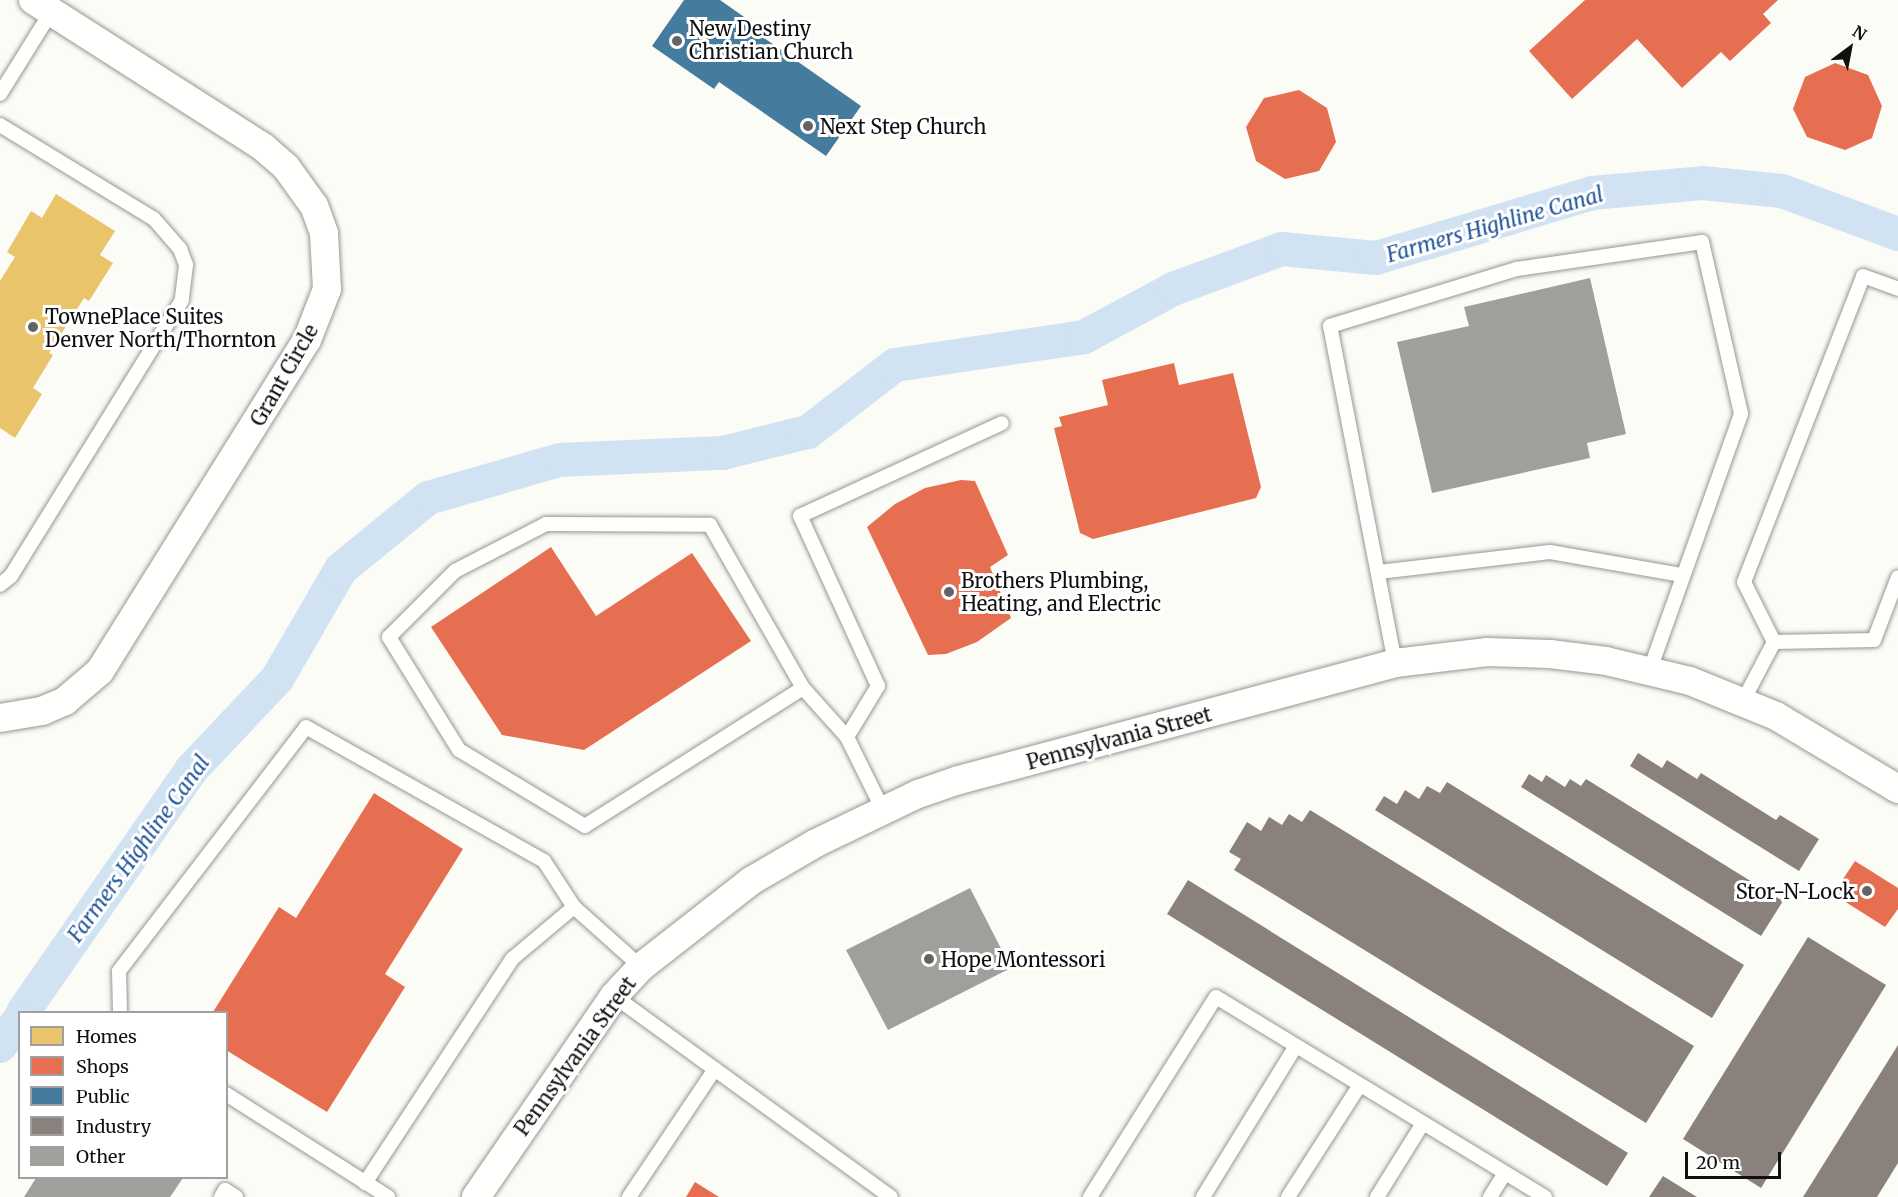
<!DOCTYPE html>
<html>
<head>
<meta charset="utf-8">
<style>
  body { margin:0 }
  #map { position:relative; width:1898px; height:1197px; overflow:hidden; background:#fcfcf7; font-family:Merriweather,serif }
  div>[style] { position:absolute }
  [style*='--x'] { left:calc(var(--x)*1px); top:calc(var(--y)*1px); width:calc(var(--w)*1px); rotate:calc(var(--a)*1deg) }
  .homes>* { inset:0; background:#e9c46a }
  .shops>* { inset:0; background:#e76f51 }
  .public>* { inset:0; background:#457b9d }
  .industry>* { inset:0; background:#8a817c }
  .canal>* { height:34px; margin:-17px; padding:0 17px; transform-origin:17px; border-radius:17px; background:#d1e2f3 }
  .building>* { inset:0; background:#a09f9c }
  .roads { filter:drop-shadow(0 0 2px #969694) drop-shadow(0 0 2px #969694) }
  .lane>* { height:14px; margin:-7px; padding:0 7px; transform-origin:7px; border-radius:7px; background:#fffffe }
  .street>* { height:28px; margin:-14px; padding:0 14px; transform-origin:14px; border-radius:14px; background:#fffffe }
  .dots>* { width:16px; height:16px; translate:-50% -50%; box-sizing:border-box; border:3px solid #fff; border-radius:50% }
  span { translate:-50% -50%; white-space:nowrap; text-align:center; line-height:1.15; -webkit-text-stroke:6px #fff; paint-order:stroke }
  .poi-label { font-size:20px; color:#101010 }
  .left { translate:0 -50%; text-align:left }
  .right { translate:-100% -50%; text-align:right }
  .street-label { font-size:20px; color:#101010 }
  .water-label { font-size:21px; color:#245698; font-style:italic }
  .legend { position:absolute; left:18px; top:1011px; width:210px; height:168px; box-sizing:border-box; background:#fff; border:2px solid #9f9f9f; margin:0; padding:8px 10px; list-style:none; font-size:18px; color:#101010 }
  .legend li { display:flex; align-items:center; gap:12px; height:30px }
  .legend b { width:30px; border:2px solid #9f9f9f }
  .north { position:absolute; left:1820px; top:18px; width:60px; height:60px; -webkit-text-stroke:4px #fff; paint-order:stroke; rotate:32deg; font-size:16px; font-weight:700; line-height:24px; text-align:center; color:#101010 }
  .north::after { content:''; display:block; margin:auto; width:21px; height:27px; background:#101010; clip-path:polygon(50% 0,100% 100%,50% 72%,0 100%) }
  .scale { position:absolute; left:1685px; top:1152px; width:96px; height:27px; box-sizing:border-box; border:3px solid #101010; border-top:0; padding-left:8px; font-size:18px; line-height:21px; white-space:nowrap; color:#101010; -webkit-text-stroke:4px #fff; paint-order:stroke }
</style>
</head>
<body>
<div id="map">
  <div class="homes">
    <div style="clip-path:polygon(56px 194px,115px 231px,100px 255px,113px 263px,89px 301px,84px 298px,49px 353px,53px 355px,33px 388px,42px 394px,15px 438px,0 428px,0 281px,15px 257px,7px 252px,31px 211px,42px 218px)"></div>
  </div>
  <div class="shops">
    <div style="clip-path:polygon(1585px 0,1778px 0,1763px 14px,1771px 23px,1730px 61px,1721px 52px,1682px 88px,1637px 39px,1572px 99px,1529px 51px)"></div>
    <div style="clip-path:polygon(1835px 63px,1868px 75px,1882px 106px,1872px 138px,1845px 150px,1807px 137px,1793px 109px,1805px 77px)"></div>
    <div style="clip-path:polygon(1299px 90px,1327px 108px,1336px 142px,1319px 171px,1285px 179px,1256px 161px,1246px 127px,1264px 98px)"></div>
    <div style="clip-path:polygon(1174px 363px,1179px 385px,1233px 373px,1261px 487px,1256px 498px,1093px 539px,1080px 533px,1054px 428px,1062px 426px,1059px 417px,1108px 405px,1102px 380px)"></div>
    <div style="clip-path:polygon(961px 480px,975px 481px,1008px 555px,990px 567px,1011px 618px,977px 642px,946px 654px,928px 655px,867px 527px,895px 504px,925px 488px)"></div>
    <div style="clip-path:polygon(551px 547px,596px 616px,692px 553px,751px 641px,584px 750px,502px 735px,431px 627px)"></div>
    <div style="clip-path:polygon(374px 793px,463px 849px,385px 974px,405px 987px,327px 1112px,226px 1050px,226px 1012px,213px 1012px,279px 907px,296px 918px)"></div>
    <div style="clip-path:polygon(1855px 861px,1898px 888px,1898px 909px,1885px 927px,1833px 894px)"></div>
    <div style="clip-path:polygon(695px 1182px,719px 1197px,686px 1197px)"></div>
  </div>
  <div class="public">
    <div style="clip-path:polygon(684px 0,720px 0,757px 26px,754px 31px,861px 106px,826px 156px,719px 82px,714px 89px,652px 46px)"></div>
  </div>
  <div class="industry">
    <div style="clip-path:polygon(1638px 753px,1662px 768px,1667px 760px,1697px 779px,1701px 773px,1776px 820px,1780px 815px,1819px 839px,1799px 871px,1630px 766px)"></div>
    <div style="clip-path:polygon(1529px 774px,1542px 782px,1546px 775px,1565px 787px,1570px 779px,1581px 786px,1586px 779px,1783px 901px,1761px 936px,1521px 787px)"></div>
    <div style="clip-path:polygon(1447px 782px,1744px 965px,1712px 1018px,1375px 810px,1384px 796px,1397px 804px,1405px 790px,1419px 799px,1427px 786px,1440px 793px)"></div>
    <div style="clip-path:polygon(1310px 810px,1694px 1046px,1646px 1123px,1234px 870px,1241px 859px,1229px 852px,1247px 822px,1261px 831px,1269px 817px,1282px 825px,1289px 814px,1302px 822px)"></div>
    <div style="clip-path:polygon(1188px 880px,1628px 1153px,1607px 1186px,1167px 914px)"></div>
    <div style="clip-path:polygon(1808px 937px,1886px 985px,1761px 1188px,1683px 1139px)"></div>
    <div style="clip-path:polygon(1898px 1045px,1898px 1163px,1877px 1197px,1803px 1197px)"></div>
    <div style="clip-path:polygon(1663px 1176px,1697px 1197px,1649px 1197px)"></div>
  </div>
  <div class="canal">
    <div style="--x:23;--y:1012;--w:295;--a:-55.2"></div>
    <div style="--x:191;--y:770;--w:125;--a:-46.6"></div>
    <div style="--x:277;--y:679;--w:127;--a:-59.8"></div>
    <div style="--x:341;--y:569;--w:112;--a:-39.2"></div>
    <div style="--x:428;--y:498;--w:137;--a:-16.1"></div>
    <div style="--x:560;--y:460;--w:163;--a:-2.5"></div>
    <div style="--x:723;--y:453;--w:88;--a:-13.9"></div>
    <div style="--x:808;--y:432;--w:110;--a:-37.6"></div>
    <div style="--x:895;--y:365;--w:191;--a:-8.4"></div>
    <div style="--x:1084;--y:337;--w:101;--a:-28.3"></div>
    <div style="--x:1173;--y:289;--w:116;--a:-20.2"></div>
    <div style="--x:1282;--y:249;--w:94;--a:5.5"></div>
    <div style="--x:1376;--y:258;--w:226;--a:-16.7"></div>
    <div style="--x:1592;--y:193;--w:111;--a:-5.1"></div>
    <div style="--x:1703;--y:183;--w:79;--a:5.8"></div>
    <div style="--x:1782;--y:191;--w:124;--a:20.3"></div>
    <div style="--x:0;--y:1046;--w:34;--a:-54"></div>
  </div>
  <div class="building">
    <div style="clip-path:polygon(1590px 278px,1626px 434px,1587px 443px,1590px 458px,1432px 493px,1397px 342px,1469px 326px,1464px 307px)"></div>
    <div style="clip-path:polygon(970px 888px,1011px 968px,888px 1030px,846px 950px)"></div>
    <div style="clip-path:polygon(36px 1178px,183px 1178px,170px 1197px,24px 1197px)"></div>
  </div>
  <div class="roads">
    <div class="lane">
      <div style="--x:0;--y:94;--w:97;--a:-58.1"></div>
      <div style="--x:0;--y:125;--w:180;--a:31.4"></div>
      <div style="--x:154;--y:219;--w:40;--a:49"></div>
      <div style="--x:180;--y:249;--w:17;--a:69"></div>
      <div style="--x:186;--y:265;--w:35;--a:97"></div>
      <div style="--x:182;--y:300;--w:325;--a:121.8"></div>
      <div style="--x:11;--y:576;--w:14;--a:141"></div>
      <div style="--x:1379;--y:572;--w:172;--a:-6.7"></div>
      <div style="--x:1550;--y:552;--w:134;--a:9.9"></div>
      <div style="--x:1774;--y:642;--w:100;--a:-1.1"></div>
      <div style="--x:1874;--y:640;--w:67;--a:-69.1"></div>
      <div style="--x:1395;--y:663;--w:343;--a:-100.9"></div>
      <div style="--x:1330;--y:326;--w:195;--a:-17"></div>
      <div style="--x:1517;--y:269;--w:187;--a:-8.3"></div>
      <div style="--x:1702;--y:242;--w:176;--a:77.2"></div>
      <div style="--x:1741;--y:414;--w:271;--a:109.6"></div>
      <div style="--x:803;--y:688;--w:258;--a:147.7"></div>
      <div style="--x:585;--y:826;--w:147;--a:-148.9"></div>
      <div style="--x:459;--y:750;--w:133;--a:-121.8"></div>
      <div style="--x:389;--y:637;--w:93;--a:-45"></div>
      <div style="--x:455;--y:571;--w:102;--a:-27.3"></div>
      <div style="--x:546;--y:524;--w:164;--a:0.3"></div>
      <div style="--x:710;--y:525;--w:188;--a:60.3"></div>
      <div style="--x:803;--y:688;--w:66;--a:48.1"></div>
      <div style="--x:1743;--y:701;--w:67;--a:-62.3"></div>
      <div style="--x:1774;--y:642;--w:67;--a:-116.6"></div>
      <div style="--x:1744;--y:582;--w:328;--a:-68.7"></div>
      <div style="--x:1863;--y:276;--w:37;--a:20"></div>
      <div style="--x:883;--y:810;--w:81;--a:-116.3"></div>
      <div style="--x:847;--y:737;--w:60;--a:-58.7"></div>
      <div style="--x:878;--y:686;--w:187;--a:-114.6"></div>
      <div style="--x:800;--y:516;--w:222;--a:-24.7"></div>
      <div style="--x:614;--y:996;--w:342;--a:36"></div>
      <div style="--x:120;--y:1012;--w:41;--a:-91.4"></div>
      <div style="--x:119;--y:971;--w:307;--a:-52.5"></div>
      <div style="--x:306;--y:727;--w:273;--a:29.4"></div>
      <div style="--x:544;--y:861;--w:55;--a:56.9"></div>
      <div style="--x:574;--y:907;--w:90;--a:41.8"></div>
      <div style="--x:226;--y:1094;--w:192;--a:32.4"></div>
      <div style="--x:365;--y:1183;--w:268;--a:-56.7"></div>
      <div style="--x:512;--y:959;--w:81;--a:-40"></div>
      <div style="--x:221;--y:1197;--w:8;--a:-60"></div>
      <div style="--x:225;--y:1190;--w:13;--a:32"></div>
      <div style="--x:629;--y:1197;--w:154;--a:-56.1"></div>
      <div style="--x:1090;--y:1197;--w:236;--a:-57.8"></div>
      <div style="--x:1216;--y:997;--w:385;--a:31.3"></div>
      <div style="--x:1203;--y:1197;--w:177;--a:-58.4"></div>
      <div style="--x:1288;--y:1197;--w:133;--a:-57.3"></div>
      <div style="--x:1377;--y:1197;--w:87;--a:-58.1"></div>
      <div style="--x:1490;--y:1197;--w:28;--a:-58"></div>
    </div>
    <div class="street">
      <div style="--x:0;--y:718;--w:43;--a:-9.5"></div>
      <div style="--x:42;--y:711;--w:25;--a:-23"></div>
      <div style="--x:65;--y:701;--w:46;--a:-40.6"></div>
      <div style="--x:100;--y:671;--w:390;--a:-58"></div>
      <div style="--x:307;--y:340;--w:55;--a:-68.6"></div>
      <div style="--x:327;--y:289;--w:56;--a:-93.1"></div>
      <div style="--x:324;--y:233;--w:29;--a:-110"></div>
      <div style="--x:314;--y:206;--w:48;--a:-125.7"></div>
      <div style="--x:286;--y:167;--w:30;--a:-139"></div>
      <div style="--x:263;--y:147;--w:273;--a:-147.4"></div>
      <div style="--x:476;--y:1197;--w:244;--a:-55.5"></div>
      <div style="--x:614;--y:996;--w:40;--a:-47"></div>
      <div style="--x:641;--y:967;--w:140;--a:-38"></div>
      <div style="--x:751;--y:881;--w:75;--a:-30.3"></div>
      <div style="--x:816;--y:843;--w:113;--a:-25.7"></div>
      <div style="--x:918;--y:794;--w:43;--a:-18.9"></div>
      <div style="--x:959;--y:780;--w:451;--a:-15"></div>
      <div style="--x:1395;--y:663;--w:93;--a:-6.8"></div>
      <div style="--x:1487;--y:652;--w:63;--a:1.8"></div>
      <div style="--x:1550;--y:654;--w:56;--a:7.1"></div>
      <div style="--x:1606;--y:661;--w:86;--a:13.4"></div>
      <div style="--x:1690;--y:681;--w:93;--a:22.1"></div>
      <div style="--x:1776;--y:716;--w:142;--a:30.9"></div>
    </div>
  </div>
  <div class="dots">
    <div style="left:677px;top:41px;background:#636361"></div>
    <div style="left:808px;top:126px;background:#636361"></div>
    <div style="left:33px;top:327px;background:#636361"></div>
    <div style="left:949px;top:592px;background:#636361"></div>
    <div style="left:1867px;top:891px;background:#636361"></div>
    <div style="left:929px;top:959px;background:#636361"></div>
  </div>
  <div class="poi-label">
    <span class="left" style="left:689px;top:40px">New Destiny<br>Christian Church</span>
    <span class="left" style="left:820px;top:126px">Next Step Church</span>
    <span class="left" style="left:45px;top:328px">TownePlace Suites<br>Denver North/Thornton</span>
    <span class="left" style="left:961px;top:592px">Brothers Plumbing,<br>Heating, and Electric</span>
    <span class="right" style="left:1855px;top:891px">Stor-N-Lock</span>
    <span class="left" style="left:941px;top:959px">Hope Montessori</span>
  </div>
  <div class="street-label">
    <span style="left:284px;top:375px;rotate:-60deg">Grant Circle</span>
    <span style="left:1119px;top:738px;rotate:-15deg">Pennsylvania Street</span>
    <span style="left:575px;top:1056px;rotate:-54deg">Pennsylvania Street</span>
  </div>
  <div class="water-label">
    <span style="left:1495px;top:225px;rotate:-16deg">Farmers Highline Canal</span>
    <span style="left:139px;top:849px;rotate:-54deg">Farmers Highline Canal</span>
  </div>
  <ul class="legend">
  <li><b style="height:16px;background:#e9c46a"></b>Homes</li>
  <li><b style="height:16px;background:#e76f51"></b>Shops</li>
  <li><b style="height:16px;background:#457b9d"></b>Public</li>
  <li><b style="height:16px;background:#8a817c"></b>Industry</li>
  <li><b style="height:16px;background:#a09f9c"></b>Other</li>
  </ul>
  <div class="north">N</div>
  <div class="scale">20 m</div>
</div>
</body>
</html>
